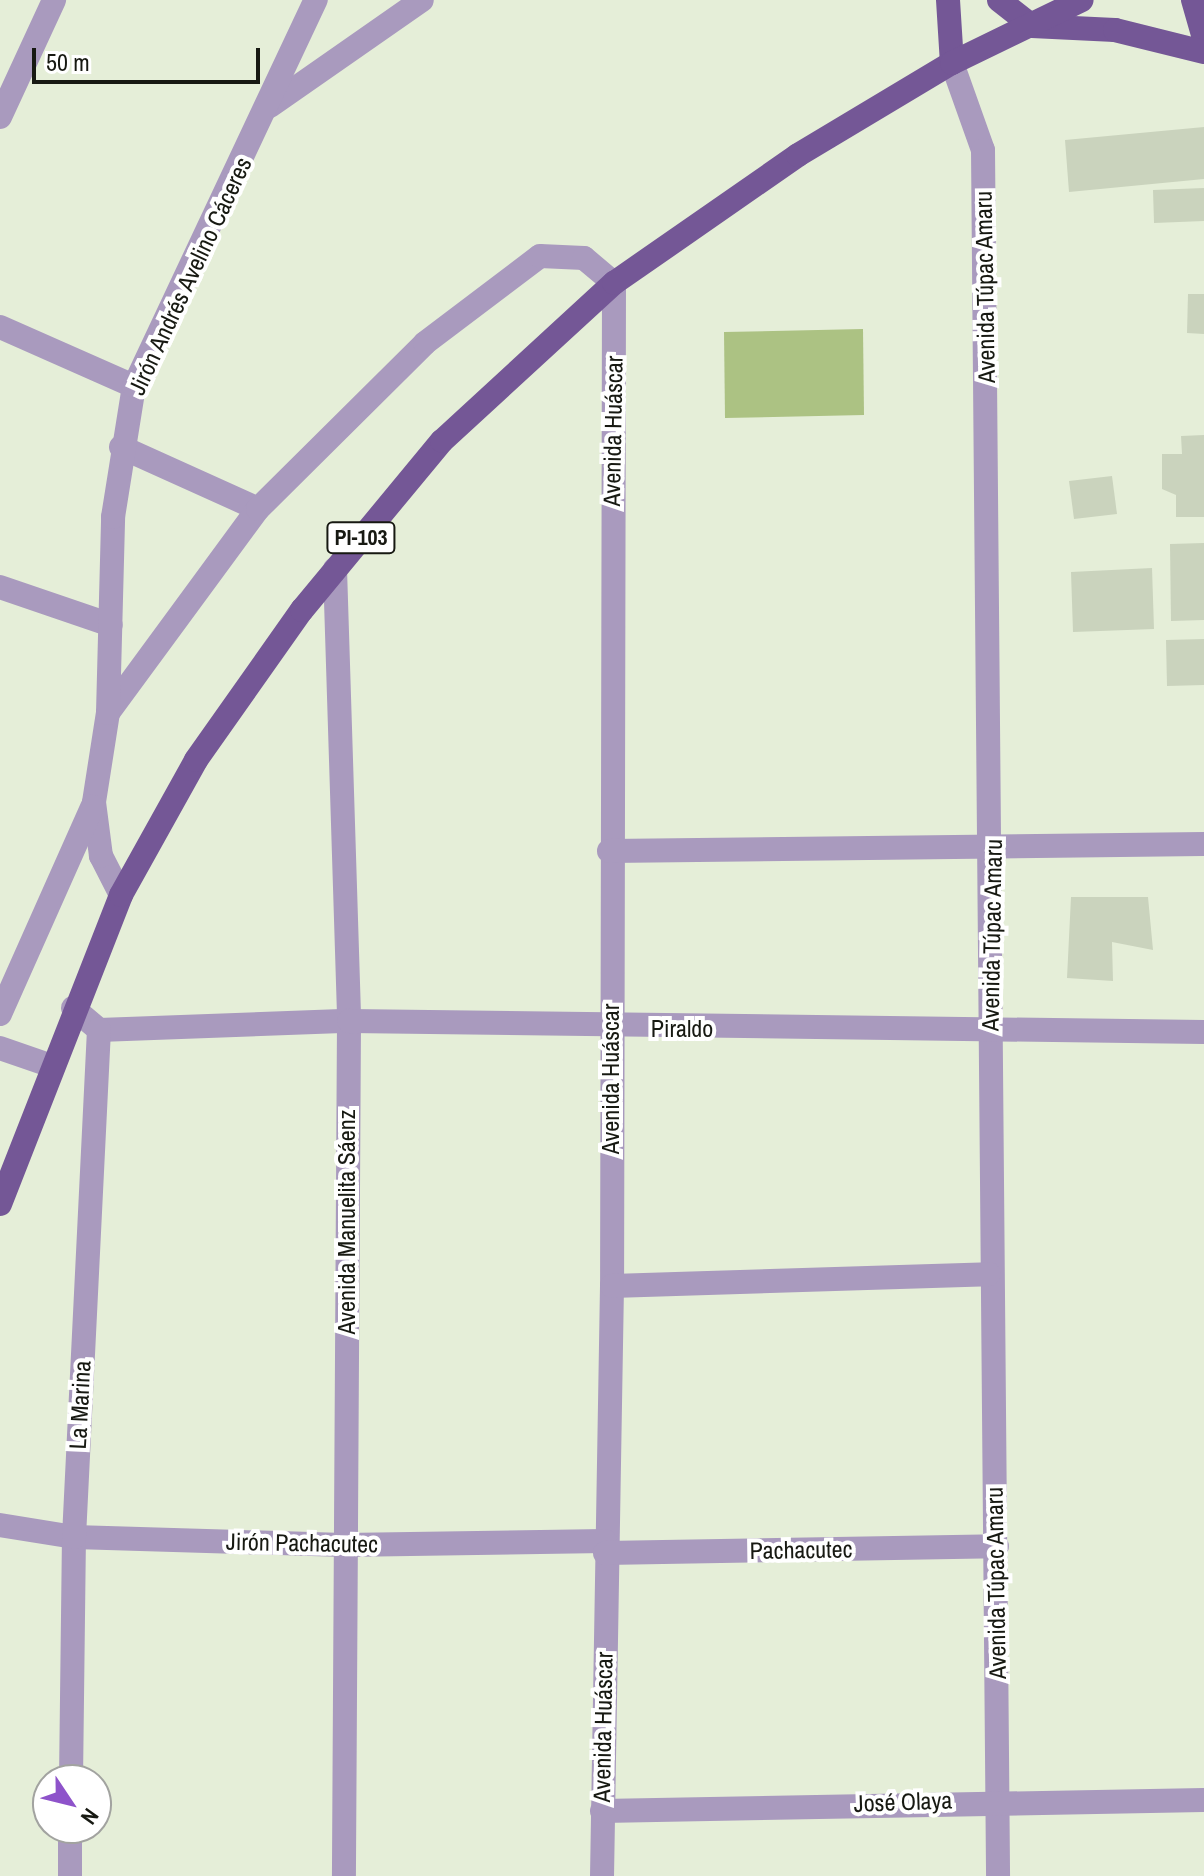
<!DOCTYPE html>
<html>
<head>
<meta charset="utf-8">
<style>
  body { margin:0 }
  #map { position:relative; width:1204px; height:1876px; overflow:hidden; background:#e5eed8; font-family:"Archivo Narrow",sans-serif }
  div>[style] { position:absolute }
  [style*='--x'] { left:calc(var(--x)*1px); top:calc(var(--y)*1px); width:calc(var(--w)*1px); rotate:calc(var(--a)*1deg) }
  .green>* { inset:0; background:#acc283 }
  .building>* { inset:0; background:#cad3bd }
  .street>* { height:24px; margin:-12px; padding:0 12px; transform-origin:12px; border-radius:12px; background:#a99abe }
  .primary>* { height:24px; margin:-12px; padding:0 12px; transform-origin:12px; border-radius:12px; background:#745796 }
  span { translate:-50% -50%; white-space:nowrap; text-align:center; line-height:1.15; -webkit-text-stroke:8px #fff; paint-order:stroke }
  .shield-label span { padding:2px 6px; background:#fff; border:2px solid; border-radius:6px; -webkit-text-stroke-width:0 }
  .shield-label { font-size:22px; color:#171912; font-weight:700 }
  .street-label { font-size:24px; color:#171912 }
  .north { position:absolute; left:32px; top:1764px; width:80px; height:80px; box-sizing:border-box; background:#fff; border:2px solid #a2a3a0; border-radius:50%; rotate:125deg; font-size:22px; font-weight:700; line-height:32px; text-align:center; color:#171912 }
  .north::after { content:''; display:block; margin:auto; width:28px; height:36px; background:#8e53ca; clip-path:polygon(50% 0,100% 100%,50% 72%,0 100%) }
  .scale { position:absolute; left:32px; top:48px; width:228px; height:36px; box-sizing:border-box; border:4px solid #171912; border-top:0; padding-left:10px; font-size:24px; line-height:28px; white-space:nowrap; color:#171912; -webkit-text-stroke:6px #fff; paint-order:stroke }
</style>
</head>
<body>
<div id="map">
  <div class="green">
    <div style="clip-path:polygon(863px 329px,864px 415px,725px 418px,724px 332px)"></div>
  </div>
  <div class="building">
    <div style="clip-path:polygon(1204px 127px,1204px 179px,1069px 192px,1065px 140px)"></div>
    <div style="clip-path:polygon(1204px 188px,1204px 221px,1154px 223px,1153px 190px)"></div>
    <div style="clip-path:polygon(1188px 294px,1204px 294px,1204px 334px,1187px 333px)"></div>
    <div style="clip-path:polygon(1204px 435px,1204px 517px,1176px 517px,1176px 495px,1162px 489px,1162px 454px,1182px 454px,1181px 436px)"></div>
    <div style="clip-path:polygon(1112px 476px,1117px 514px,1074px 519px,1069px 481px)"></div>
    <div style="clip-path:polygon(1204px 543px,1204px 620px,1171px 621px,1170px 544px)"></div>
    <div style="clip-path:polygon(1152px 568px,1154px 629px,1073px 632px,1071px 572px)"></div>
    <div style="clip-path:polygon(1204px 639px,1204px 685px,1167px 686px,1166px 640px)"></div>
    <div style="clip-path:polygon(1071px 897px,1148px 897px,1153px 950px,1112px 942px,1113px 981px,1067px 978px)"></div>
  </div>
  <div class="street">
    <div style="--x:952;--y:63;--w:92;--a:70.4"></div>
    <div style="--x:983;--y:150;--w:1726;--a:89.5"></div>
    <div style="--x:270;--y:106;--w:185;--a:-34.9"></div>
    <div style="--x:0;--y:117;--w:129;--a:-65.2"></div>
    <div style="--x:0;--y:327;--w:146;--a:23.8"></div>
    <div style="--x:121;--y:447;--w:150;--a:24.3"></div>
    <div style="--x:335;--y:569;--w:452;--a:88.2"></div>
    <div style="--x:349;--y:1021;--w:855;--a:90.34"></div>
    <div style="--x:0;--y:587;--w:117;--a:18.9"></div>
    <div style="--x:108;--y:713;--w:253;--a:-53.7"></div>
    <div style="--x:258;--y:509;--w:235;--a:-44.8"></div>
    <div style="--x:425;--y:343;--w:144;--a:-37.1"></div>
    <div style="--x:540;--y:256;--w:44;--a:2.6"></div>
    <div style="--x:584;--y:258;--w:39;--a:40"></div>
    <div style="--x:614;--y:283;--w:1003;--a:90.11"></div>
    <div style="--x:612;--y:1286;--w:590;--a:90.97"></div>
    <div style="--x:609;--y:851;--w:595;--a:-0.67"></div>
    <div style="--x:121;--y:895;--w:44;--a:-117.1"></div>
    <div style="--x:101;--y:856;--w:54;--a:-97.4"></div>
    <div style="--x:94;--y:802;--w:90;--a:-81.1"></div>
    <div style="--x:108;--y:713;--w:196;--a:-88.5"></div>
    <div style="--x:113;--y:517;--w:133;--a:-80.9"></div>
    <div style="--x:134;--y:386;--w:427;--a:-64.8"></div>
    <div style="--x:73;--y:1008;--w:34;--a:40"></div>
    <div style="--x:99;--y:1030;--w:250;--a:-2.1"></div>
    <div style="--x:349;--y:1021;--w:855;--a:0.74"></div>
    <div style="--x:0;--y:1014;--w:227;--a:-66"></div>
    <div style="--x:0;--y:1048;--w:55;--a:19.1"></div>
    <div style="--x:612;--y:1286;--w:377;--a:-1.8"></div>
    <div style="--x:0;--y:1525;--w:75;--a:9.2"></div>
    <div style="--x:74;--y:1537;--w:270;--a:1.7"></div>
    <div style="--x:344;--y:1545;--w:261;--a:-0.9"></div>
    <div style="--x:605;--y:1553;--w:392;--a:-1"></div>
    <div style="--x:71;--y:1780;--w:243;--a:-89.3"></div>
    <div style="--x:74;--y:1537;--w:508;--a:-87.18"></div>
    <div style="--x:602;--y:1811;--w:602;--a:-1.05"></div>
    <div style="--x:70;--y:1876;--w:48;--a:-90"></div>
  </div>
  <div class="primary">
    <div style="--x:948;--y:0;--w:63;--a:86.4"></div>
    <div style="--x:999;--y:0;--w:42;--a:38.2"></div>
    <div style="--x:1193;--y:0;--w:40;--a:74"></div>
    <div style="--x:1032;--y:26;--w:83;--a:2.8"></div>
    <div style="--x:1115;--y:30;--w:92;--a:13.9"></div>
    <div style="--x:0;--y:1204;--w:332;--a:-68.6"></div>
    <div style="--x:121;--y:895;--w:154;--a:-60.9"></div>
    <div style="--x:196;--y:760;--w:184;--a:-54.8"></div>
    <div style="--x:302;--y:610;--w:219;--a:-50.4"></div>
    <div style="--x:442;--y:441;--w:234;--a:-42.6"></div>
    <div style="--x:614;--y:283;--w:224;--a:-34.8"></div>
    <div style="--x:798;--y:155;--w:179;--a:-30.9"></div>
    <div style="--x:952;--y:63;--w:144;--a:-25.9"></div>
  </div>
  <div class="shield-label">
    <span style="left:361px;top:538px">PI-103</span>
  </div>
  <div class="street-label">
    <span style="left:190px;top:276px;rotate:-65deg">Jirón Andrés Avelino Cáceres</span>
    <span style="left:985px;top:287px;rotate:-91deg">Avenida Túpac Amaru</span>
    <span style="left:613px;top:431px;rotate:-89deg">Avenida Huáscar</span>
    <span style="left:992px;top:935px;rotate:-89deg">Avenida Túpac Amaru</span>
    <span style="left:682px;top:1029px">Piraldo</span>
    <span style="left:611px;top:1079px;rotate:-90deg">Avenida Huáscar</span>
    <span style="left:347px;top:1222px;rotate:-90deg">Avenida Manuelita Sáenz</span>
    <span style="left:80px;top:1405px;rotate:-87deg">La Marina</span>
    <span style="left:302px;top:1543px;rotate:1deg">Jirón Pachacutec</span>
    <span style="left:801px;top:1550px;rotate:-1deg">Pachacutec</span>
    <span style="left:996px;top:1583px;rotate:-91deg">Avenida Túpac Amaru</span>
    <span style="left:603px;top:1727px;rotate:-89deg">Avenida Huáscar</span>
    <span style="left:903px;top:1802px;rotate:-2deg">José Olaya</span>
  </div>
  <div class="north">N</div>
  <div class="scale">50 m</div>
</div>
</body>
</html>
